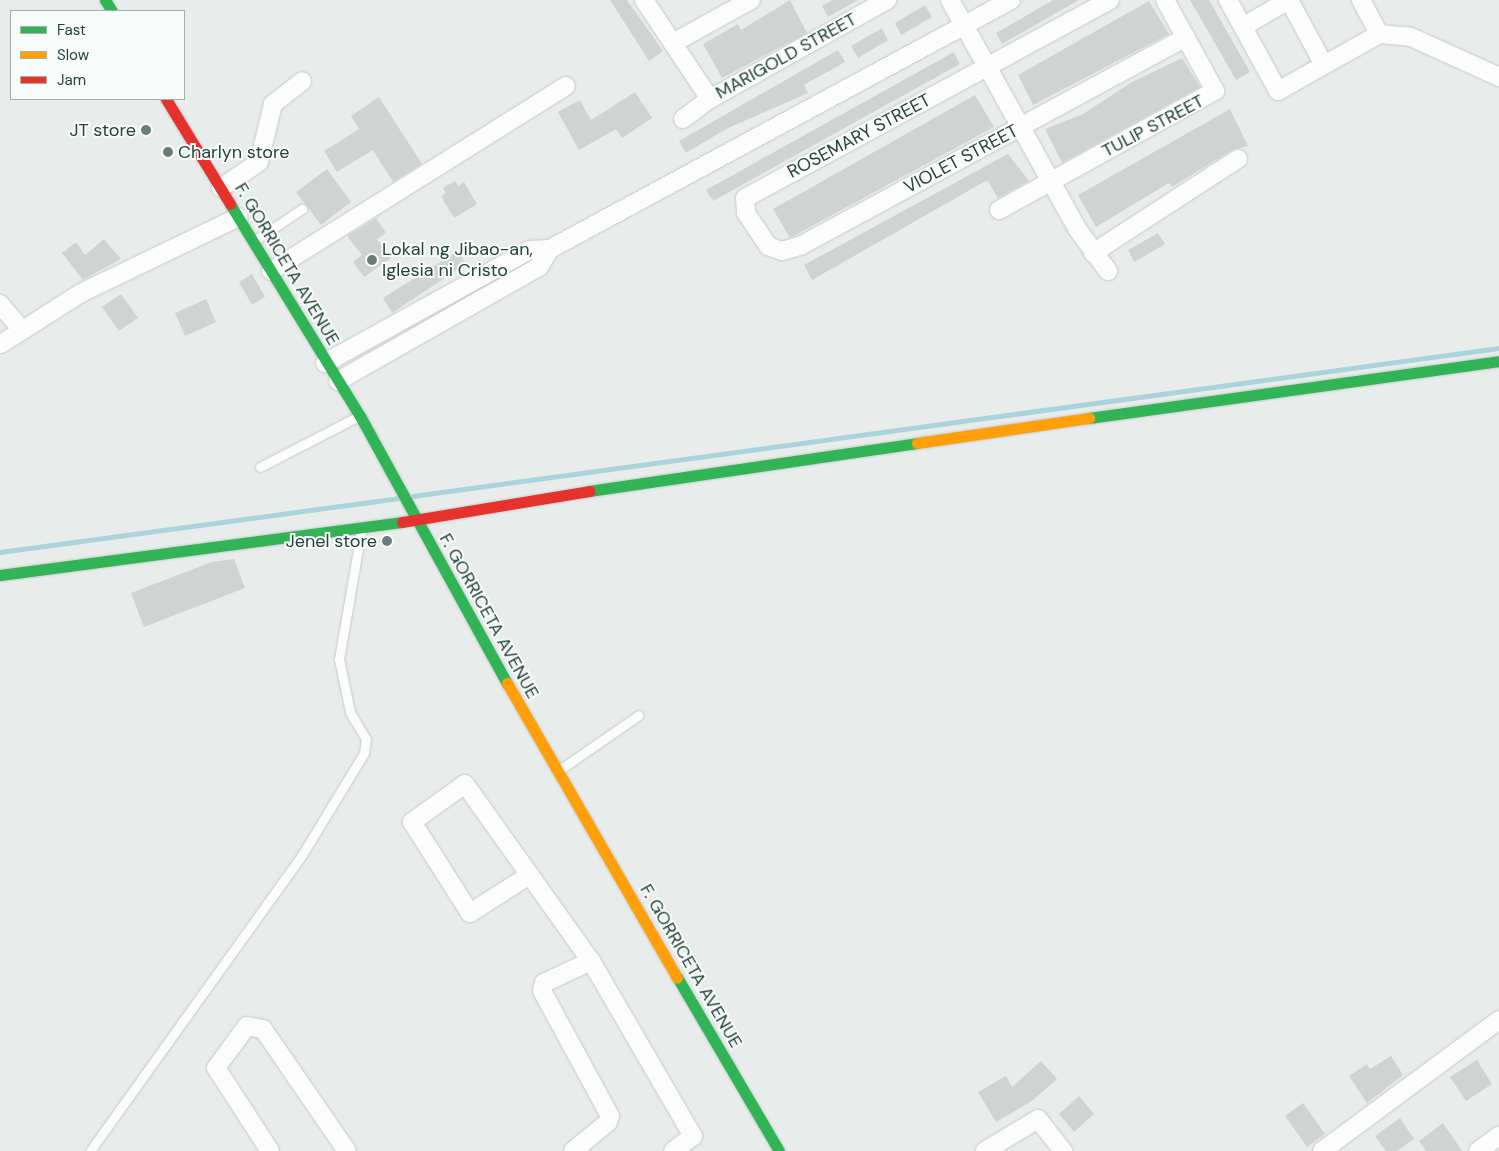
<!DOCTYPE html>
<html>
<head>
<meta charset="utf-8">
<style>
  body { margin:0 }
  #map { position:relative; width:1499px; height:1151px; overflow:hidden; background:#e8edeb; font-family:"DM Sans",sans-serif }
  div>[style] { position:absolute }
  [style*='--x'] { left:calc(var(--x)*1px); top:calc(var(--y)*1px); width:calc(var(--w)*1px); rotate:calc(var(--a)*1deg) }
  .stream>* { height:4.5px; margin:-2.25px; padding:0 2.25px; transform-origin:2.25px; border-radius:2.25px; background:#a9d4db }
  .building>* { inset:0; background:#cfd4d2 }
  .roads { filter:drop-shadow(0 0 1px #c5cac8) drop-shadow(0 0 1px #c5cac8) }
  .lane>* { height:9px; margin:-4.5px; padding:0 4.5px; transform-origin:4.5px; border-radius:4.5px; background:#fcfcfc }
  .street>* { height:18px; margin:-9px; padding:0 9px; transform-origin:9px; border-radius:9px; background:#fcfcfc }
  .fast>* { height:11px; margin:-5.5px; padding:0 5.5px; transform-origin:5.5px; border-radius:5.5px; background:#30b455 }
  .slow>* { height:11px; margin:-5.5px; padding:0 5.5px; transform-origin:5.5px; border-radius:5.5px; background:#ff9f0a }
  .jam>* { height:11px; margin:-5.5px; padding:0 5.5px; transform-origin:5.5px; border-radius:5.5px; background:#e5322d }
  .dots>* { width:14px; height:14px; translate:-50% -50%; box-sizing:border-box; border:2px solid #f7fbf9; border-radius:50% }
  span { translate:-50% -50%; white-space:nowrap; text-align:center; line-height:1.15; -webkit-text-stroke:4px #f7fbf9; paint-order:stroke }
  .street-label { font-size:18px; color:#24423a }
  .poi-label { font-size:18px; color:#24423a }
  .right { translate:-100% -50%; text-align:right }
  .left { translate:0 -50%; text-align:left }
  .legend { position:absolute; left:10px; top:10px; width:175px; height:90px; box-sizing:border-box; background:#f7fbf9; border:1px solid #a3b1ad; margin:0; padding:6px 9px; list-style:none; font-size:15px; color:#24423a }
  .legend li { display:flex; align-items:center; gap:10px; height:25px }
  .legend b { width:25px; border:1px solid #a3b1ad }
</style>
</head>
<body>
<div id="map">
  <div class="stream">
    <div style="--x:413;--y:496;--w:1096;--a:-7.76"></div>
    <div style="--x:0;--y:552;--w:401;--a:-7.7"></div>
  </div>
  <div class="building">
    <div style="clip-path:polygon(610px 0,627px 0,663px 51px,649px 61px)"></div>
    <div style="clip-path:polygon(790px 0,807px 33px,722px 78px,703px 44px,738px 24px,741px 30px)"></div>
    <div style="clip-path:polygon(832px 0,858px 0,828px 17px,822px 6px)"></div>
    <div style="clip-path:polygon(1053px 0,1079px 0,1002px 44px,996px 33px)"></div>
    <div style="clip-path:polygon(1190px 0,1209px 0,1250px 72px,1236px 80px)"></div>
    <div style="clip-path:polygon(1149px 1px,1169px 34px,1033px 105px,1018px 75px)"></div>
    <div style="clip-path:polygon(925px 5px,932px 17px,901px 35px,895px 23px)"></div>
    <div style="clip-path:polygon(882px 28px,888px 40px,858px 58px,851px 46px)"></div>
    <div style="clip-path:polygon(838px 50px,845px 62px,804px 85px,808px 93px,726px 129px,686px 153px,679px 141px)"></div>
    <div style="clip-path:polygon(954px 52px,960px 64px,713px 201px,706px 190px)"></div>
    <div style="clip-path:polygon(1182px 58px,1200px 87px,1062px 163px,1045px 129px,1083px 114px,1132px 82px)"></div>
    <div style="clip-path:polygon(635px 92px,652px 118px,622px 138px,616px 129px,579px 150px,558px 112px,580px 100px,591px 120px)"></div>
    <div style="clip-path:polygon(975px 95px,994px 127px,790px 238px,773px 209px)"></div>
    <div style="clip-path:polygon(379px 97px,422px 164px,393px 182px,373px 150px,337px 172px,324px 151px,359px 129px,351px 116px)"></div>
    <div style="clip-path:polygon(1230px 109px,1248px 146px,1232px 150px,1172px 187px,1169px 183px,1096px 227px,1078px 195px)"></div>
    <div style="clip-path:polygon(1008px 154px,1029px 181px,998px 198px,988px 181px,984px 182px,812px 280px,804px 265px)"></div>
    <div style="clip-path:polygon(327px 169px,351px 202px,321px 225px,296px 192px)"></div>
    <div style="clip-path:polygon(455px 181px,458px 186px,464px 182px,477px 204px,454px 218px,441px 196px,446px 193px,443px 188px)"></div>
    <div style="clip-path:polygon(376px 218px,386px 233px,377px 239px,391px 258px,364px 277px,353px 262px,362px 255px,347px 236px)"></div>
    <div style="clip-path:polygon(1158px 233px,1165px 244px,1134px 262px,1128px 250px)"></div>
    <div style="clip-path:polygon(104px 239px,121px 259px,83px 280px,62px 253px,76px 242px,85px 255px)"></div>
    <div style="clip-path:polygon(458px 251px,466px 264px,392px 313px,383px 298px)"></div>
    <div style="clip-path:polygon(252px 274px,265px 297px,252px 305px,239px 282px)"></div>
    <div style="clip-path:polygon(121px 294px,138px 318px,119px 331px,102px 307px)"></div>
    <div style="clip-path:polygon(206px 299px,216px 322px,185px 336px,175px 313px)"></div>
    <div style="clip-path:polygon(234px 559px,245px 588px,144px 627px,131px 593px,212px 562px)"></div>
    <div style="clip-path:polygon(1391px 1056px,1403px 1075px,1367px 1103px,1349px 1076px,1367px 1064px,1370px 1069px)"></div>
    <div style="clip-path:polygon(1477px 1060px,1492px 1084px,1466px 1101px,1450px 1077px)"></div>
    <div style="clip-path:polygon(1041px 1061px,1057px 1079px,1032px 1101px,996px 1122px,978px 1092px,1006px 1076px,1012px 1087px)"></div>
    <div style="clip-path:polygon(1079px 1096px,1094px 1114px,1074px 1132px,1059px 1114px)"></div>
    <div style="clip-path:polygon(1303px 1103px,1325px 1134px,1307px 1147px,1285px 1116px)"></div>
    <div style="clip-path:polygon(1400px 1118px,1414px 1139px,1397px 1151px,1386px 1151px,1375px 1136px)"></div>
    <div style="clip-path:polygon(1443px 1123px,1462px 1151px,1426px 1151px,1419px 1141px)"></div>
  </div>
  <div class="roads">
    <div class="lane">
      <div style="--x:254;--y:241;--w:58;--a:-33.7"></div>
      <div style="--x:260;--y:467;--w:111;--a:-27.3"></div>
      <div style="--x:558;--y:771;--w:98;--a:-34.7"></div>
      <div style="--x:90;--y:1151;--w:364;--a:-54.4"></div>
      <div style="--x:302;--y:855;--w:119;--a:-58.7"></div>
      <div style="--x:364;--y:753;--w:14;--a:-82"></div>
      <div style="--x:366;--y:739;--w:31;--a:-121"></div>
      <div style="--x:350;--y:712;--w:54;--a:-101.7"></div>
      <div style="--x:339;--y:659;--w:130;--a:-80.2"></div>
    </div>
    <div class="street">
      <div style="--x:644;--y:0;--w:119;--a:56.3"></div>
      <div style="--x:710;--y:99;--w:203;--a:-29.2"></div>
      <div style="--x:950;--y:0;--w:263;--a:60.9"></div>
      <div style="--x:1078;--y:230;--w:51;--a:53.8"></div>
      <div style="--x:1110;--y:0;--w:415;--a:151.5"></div>
      <div style="--x:745;--y:198;--w:15;--a:86"></div>
      <div style="--x:746;--y:213;--w:40;--a:56"></div>
      <div style="--x:768;--y:246;--w:15;--a:20"></div>
      <div style="--x:782;--y:251;--w:19;--a:-16"></div>
      <div style="--x:800;--y:246;--w:439;--a:-28.4"></div>
      <div style="--x:1228;--y:0;--w:104;--a:61.2"></div>
      <div style="--x:1278;--y:91;--w:116;--a:-29.4"></div>
      <div style="--x:1379;--y:34;--w:32;--a:5"></div>
      <div style="--x:1411;--y:37;--w:97;--a:24.4"></div>
      <div style="--x:1289;--y:0;--w:74;--a:61.7"></div>
      <div style="--x:1361;--y:0;--w:38;--a:62"></div>
      <div style="--x:1244;--y:26;--w:52;--a:-30"></div>
      <div style="--x:673;--y:43;--w:89;--a:-28.9"></div>
      <div style="--x:683;--y:119;--w:34;--a:-37"></div>
      <div style="--x:221;--y:188;--w:46;--a:-34.4"></div>
      <div style="--x:259;--y:162;--w:60;--a:-76.4"></div>
      <div style="--x:273;--y:104;--w:37;--a:-38"></div>
      <div style="--x:999;--y:210;--w:247;--a:-28.9"></div>
      <div style="--x:1215;--y:91;--w:104;--a:-118.8"></div>
      <div style="--x:1093;--y:253;--w:173;--a:-33"></div>
      <div style="--x:271;--y:271;--w:348;--a:-32.1"></div>
      <div style="--x:0;--y:304;--w:34;--a:50"></div>
      <div style="--x:1;--y:344;--w:95;--a:-32.5"></div>
      <div style="--x:81;--y:293;--w:175;--a:-25.7"></div>
      <div style="--x:325;--y:363;--w:234;--a:-28.9"></div>
      <div style="--x:530;--y:250;--w:20;--a:-3"></div>
      <div style="--x:550;--y:249;--w:524;--a:-28.37"></div>
      <div style="--x:338;--y:381;--w:231;--a:-29.6"></div>
      <div style="--x:539;--y:267;--w:21;--a:-59"></div>
      <div style="--x:528;--y:876;--w:69;--a:147.5"></div>
      <div style="--x:470;--y:913;--w:108;--a:-122.5"></div>
      <div style="--x:412;--y:822;--w:65;--a:-35.6"></div>
      <div style="--x:465;--y:784;--w:217;--a:54.6"></div>
      <div style="--x:591;--y:961;--w:203;--a:59.8"></div>
      <div style="--x:693;--y:1136;--w:25;--a:143"></div>
      <div style="--x:270;--y:1151;--w:99;--a:-123"></div>
      <div style="--x:216;--y:1068;--w:52;--a:-53.6"></div>
      <div style="--x:247;--y:1026;--w:16;--a:11"></div>
      <div style="--x:263;--y:1029;--w:148;--a:55.5"></div>
      <div style="--x:573;--y:1151;--w:45;--a:-39.6"></div>
      <div style="--x:608;--y:1122;--w:6;--a:-72"></div>
      <div style="--x:610;--y:1116;--w:142;--a:-118.5"></div>
      <div style="--x:542;--y:991;--w:8;--a:-76"></div>
      <div style="--x:544;--y:983;--w:52;--a:-25.1"></div>
      <div style="--x:985;--y:1151;--w:62;--a:-31.1"></div>
      <div style="--x:1038;--y:1119;--w:41;--a:52"></div>
      <div style="--x:1322;--y:1151;--w:220;--a:-36.5"></div>
      <div style="--x:1478;--y:1151;--w:26;--a:-36"></div>
    </div>
    <div class="fast">
      <div style="--x:105;--y:0;--w:13;--a:58"></div>
      <div style="--x:230;--y:204;--w:249;--a:58.5"></div>
      <div style="--x:360;--y:416;--w:305;--a:61.2"></div>
      <div style="--x:1089;--y:418;--w:414;--a:-7.9"></div>
      <div style="--x:589;--y:491;--w:331;--a:-8.3"></div>
      <div style="--x:0;--y:575;--w:405;--a:-7.5"></div>
      <div style="--x:677;--y:977;--w:202;--a:59.6"></div>
    </div>
    <div class="slow">
      <div style="--x:917;--y:443;--w:174;--a:-8.3"></div>
      <div style="--x:507;--y:683;--w:340;--a:60"></div>
    </div>
    <div class="jam">
      <div style="--x:166;--y:99;--w:123;--a:58.6"></div>
      <div style="--x:402;--y:522;--w:190;--a:-9.4"></div>
    </div>
  </div>
  <div class="dots">
    <div style="left:146px;top:130px;background:#697e78"></div>
    <div style="left:168px;top:152px;background:#697e78"></div>
    <div style="left:372px;top:260px;background:#697e78"></div>
    <div style="left:387px;top:541px;background:#697e78"></div>
  </div>
  <div class="street-label">
    <span style="left:786px;top:56px;rotate:-29deg">MARIGOLD STREET</span>
    <span style="left:1153px;top:126px;rotate:-28deg">TULIP STREET</span>
    <span style="left:859px;top:136px;rotate:-28deg">ROSEMARY STREET</span>
    <span style="left:961px;top:159px;rotate:-28deg">VIOLET STREET</span>
    <span style="left:287px;top:264px;rotate:59deg">F. GORRICETA AVENUE</span>
    <span style="left:489px;top:616px;rotate:61deg">F. GORRICETA AVENUE</span>
    <span style="left:691px;top:966px;rotate:60deg">F. GORRICETA AVENUE</span>
  </div>
  <div class="poi-label">
    <span class="right" style="left:136px;top:130px">JT store</span>
    <span class="left" style="left:178px;top:152px">Charlyn store</span>
    <span class="left" style="left:382px;top:260px">Lokal ng Jibao-an,<br>Iglesia ni Cristo</span>
    <span class="right" style="left:377px;top:541px">Jenel store</span>
  </div>
  <ul class="legend">
  <li><b style="height:6px;background:#30b455"></b>Fast</li>
  <li><b style="height:6px;background:#ff9f0a"></b>Slow</li>
  <li><b style="height:6px;background:#e5322d"></b>Jam</li>
  </ul>
</div>
</body>
</html>
